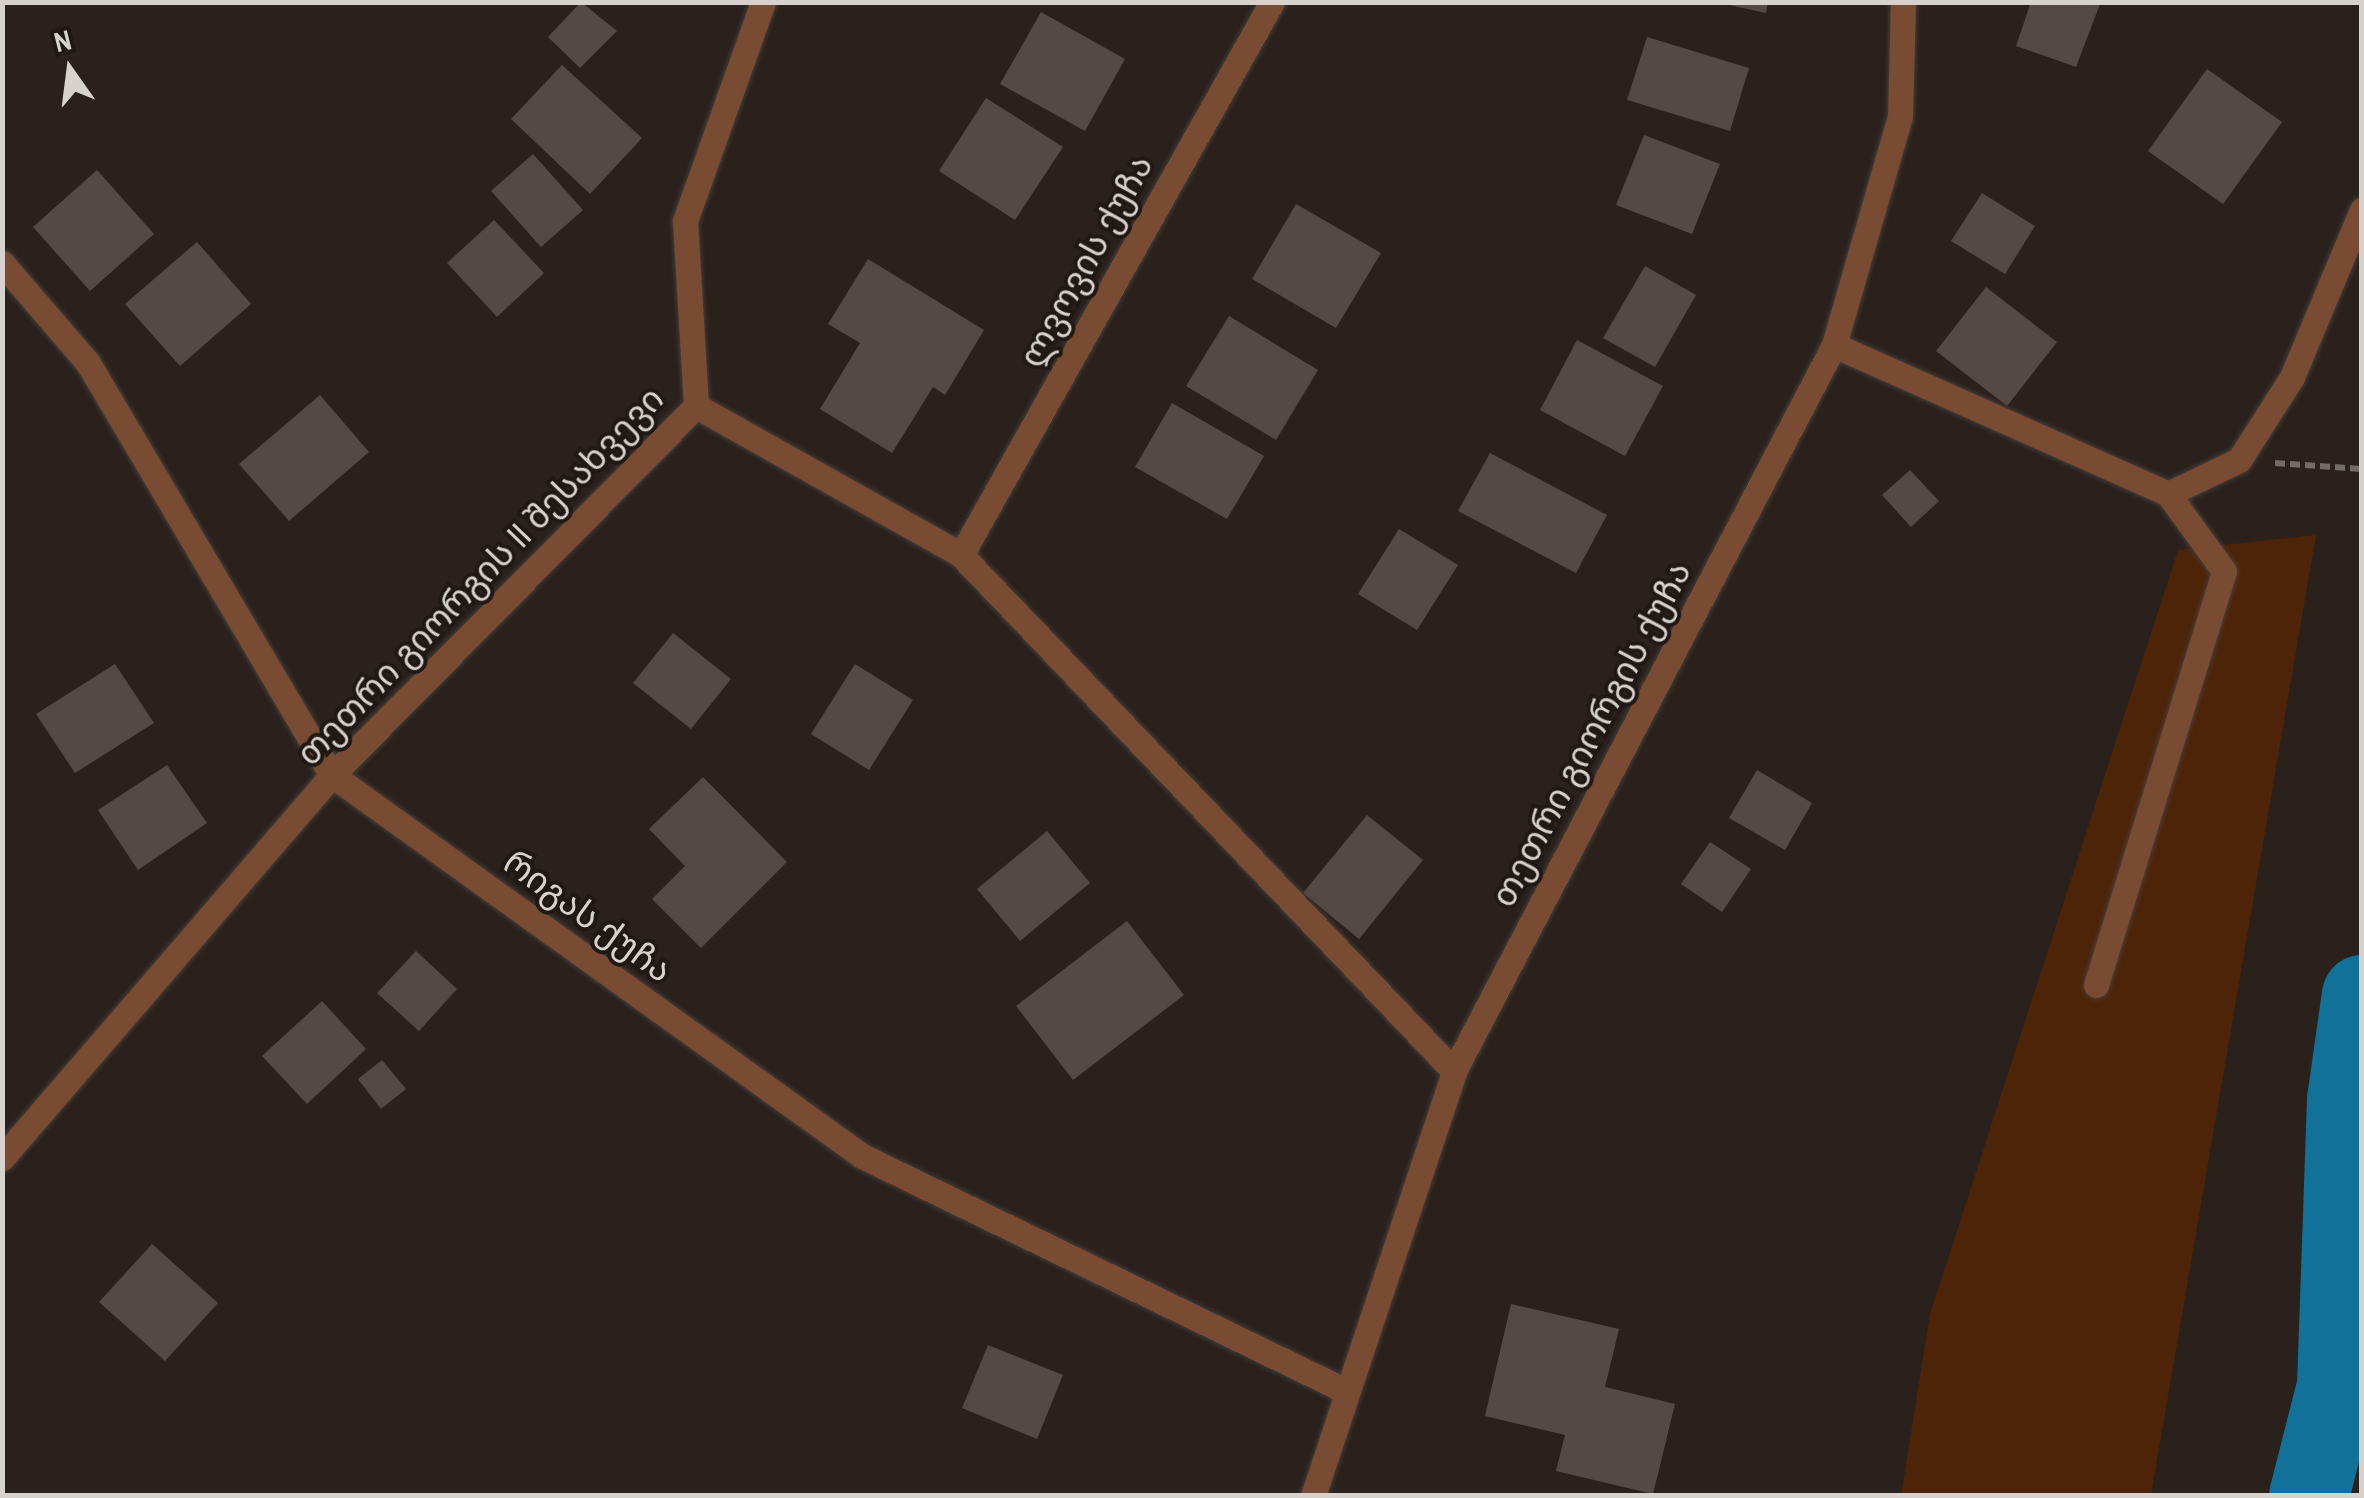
<!DOCTYPE html>
<html>
<head>
<meta charset="utf-8">
<style>
  body { margin:0 }
  #map { position:relative; width:2364px; height:1498px; overflow:hidden; background:#2a211d; font-family:"Archivo Narrow","Noto Sans Georgian",sans-serif }
  div>[style] { position:absolute }
  [style*='--x'] { left:calc(var(--x)*1px); top:calc(var(--y)*1px); width:calc(var(--w)*1px); rotate:calc(var(--a)*1deg) }
  .green>* { inset:0; background:#4e2408 }
  .river>* { height:80px; margin:-40px; padding:0 40px; transform-origin:40px; border-radius:40px; background:#127198 }
  .building>* { inset:0; background:#544a45 }
  .path>* { height:6px; margin-top:-3px; transform-origin:0; background:repeating-linear-gradient(90deg,#746c69 0 10px,transparent 0 15px) }
  .roads { filter:drop-shadow(0 0 2px #463d39) drop-shadow(0 0 2px #463d39) }
  .service>* { height:25px; margin:-12.5px; padding:0 12.5px; transform-origin:12.5px; border-radius:12.5px; background:#784b32 }
  .minor>* { height:25px; margin:-12.5px; padding:0 12.5px; transform-origin:12.5px; border-radius:12.5px; background:#784b32 }
  span { translate:-50% -50%; white-space:nowrap; text-align:center; line-height:1.15; -webkit-text-stroke:8px #201814; paint-order:stroke }
  .street-label { font-size:35px; color:#d8d2cf }
  .frame { position:absolute; inset:0; border:5px solid #d8d2cf; pointer-events:none }
  .north { position:absolute; left:20px; top:20px; width:100px; height:100px; -webkit-text-stroke:8px #201814; paint-order:stroke; rotate:346deg; font-size:28px; font-weight:700; line-height:40px; text-align:center; color:#d8d2cf }
  .north::after { content:''; display:block; margin:auto; width:35px; height:45px; background:#d8d2cf; clip-path:polygon(50% 0,100% 100%,50% 72%,0 100%) }
</style>
</head>
<body>
<div id="map">
  <div class="green">
    <div style="clip-path:polygon(2316px 535px,2151px 1495px,1901px 1496px,1930px 1314px,2178px 550px)"></div>
  </div>
  <div class="river">
    <div style="--x:2309;--y:1496;--w:114;--a:-75.7"></div>
    <div style="--x:2337;--y:1386;--w:286;--a:-88"></div>
    <div style="--x:2347;--y:1100;--w:106;--a:-81.9"></div>
  </div>
  <div class="building">
    <div style="clip-path:polygon(581px 2px,617px 31px,580px 68px,548px 37px)"></div>
    <div style="clip-path:polygon(1715px 2px,1768px 2px,1766px 13px)"></div>
    <div style="clip-path:polygon(2031px 2px,2100px 4px,2076px 67px,2016px 46px)"></div>
    <div style="clip-path:polygon(1041px 12px,1125px 59px,1085px 131px,1000px 84px)"></div>
    <div style="clip-path:polygon(1647px 37px,1749px 68px,1730px 131px,1627px 100px)"></div>
    <div style="clip-path:polygon(562px 65px,642px 138px,590px 194px,511px 119px)"></div>
    <div style="clip-path:polygon(2207px 69px,2282px 122px,2223px 204px,2148px 151px)"></div>
    <div style="clip-path:polygon(986px 98px,1063px 147px,1015px 220px,939px 171px)"></div>
    <div style="clip-path:polygon(1644px 135px,1720px 164px,1692px 234px,1616px 205px)"></div>
    <div style="clip-path:polygon(533px 154px,583px 210px,541px 247px,491px 191px)"></div>
    <div style="clip-path:polygon(97px 170px,154px 234px,90px 291px,33px 227px)"></div>
    <div style="clip-path:polygon(1982px 193px,2035px 226px,2005px 274px,1951px 241px)"></div>
    <div style="clip-path:polygon(1296px 204px,1381px 253px,1336px 328px,1252px 279px)"></div>
    <div style="clip-path:polygon(494px 220px,544px 273px,497px 317px,447px 263px)"></div>
    <div style="clip-path:polygon(197px 242px,251px 304px,180px 366px,125px 304px)"></div>
    <div style="clip-path:polygon(868px 259px,984px 330px,945px 395px,933px 387px,892px 453px,820px 409px,860px 343px,828px 324px)"></div>
    <div style="clip-path:polygon(1645px 266px,1696px 295px,1655px 367px,1603px 338px)"></div>
    <div style="clip-path:polygon(1986px 287px,2057px 342px,2007px 406px,1936px 351px)"></div>
    <div style="clip-path:polygon(1229px 316px,1318px 370px,1276px 440px,1186px 386px)"></div>
    <div style="clip-path:polygon(1577px 340px,1663px 386px,1625px 456px,1540px 410px)"></div>
    <div style="clip-path:polygon(320px 395px,369px 452px,289px 521px,239px 464px)"></div>
    <div style="clip-path:polygon(1172px 403px,1264px 456px,1227px 519px,1135px 467px)"></div>
    <div style="clip-path:polygon(1490px 453px,1607px 515px,1576px 573px,1458px 511px)"></div>
    <div style="clip-path:polygon(1910px 470px,1939px 501px,1911px 527px,1882px 495px)"></div>
    <div style="clip-path:polygon(1399px 529px,1458px 565px,1417px 630px,1358px 594px)"></div>
    <div style="clip-path:polygon(673px 633px,731px 679px,691px 729px,633px 683px)"></div>
    <div style="clip-path:polygon(115px 664px,154px 723px,75px 773px,36px 714px)"></div>
    <div style="clip-path:polygon(855px 664px,913px 700px,869px 770px,811px 734px)"></div>
    <div style="clip-path:polygon(167px 765px,207px 823px,138px 870px,98px 810px)"></div>
    <div style="clip-path:polygon(1757px 770px,1812px 803px,1785px 850px,1729px 818px)"></div>
    <div style="clip-path:polygon(703px 777px,787px 862px,701px 948px,652px 899px,685px 866px,649px 829px)"></div>
    <div style="clip-path:polygon(1367px 815px,1423px 860px,1359px 939px,1303px 893px)"></div>
    <div style="clip-path:polygon(1047px 831px,1090px 883px,1020px 941px,977px 889px)"></div>
    <div style="clip-path:polygon(1710px 842px,1751px 869px,1722px 912px,1681px 884px)"></div>
    <div style="clip-path:polygon(1127px 921px,1184px 995px,1073px 1080px,1016px 1006px)"></div>
    <div style="clip-path:polygon(416px 951px,457px 989px,419px 1031px,377px 993px)"></div>
    <div style="clip-path:polygon(322px 1001px,366px 1049px,307px 1104px,262px 1056px)"></div>
    <div style="clip-path:polygon(382px 1060px,406px 1089px,381px 1109px,358px 1079px)"></div>
    <div style="clip-path:polygon(152px 1244px,218px 1303px,165px 1361px,99px 1302px)"></div>
    <div style="clip-path:polygon(1511px 1304px,1619px 1329px,1605px 1387px,1675px 1404px,1653px 1494px,1556px 1471px,1565px 1435px,1485px 1416px)"></div>
    <div style="clip-path:polygon(988px 1345px,1063px 1375px,1037px 1439px,962px 1408px)"></div>
  </div>
  <div class="path">
    <div style="--x:2275;--y:463;--w:87;--a:3.9"></div>
  </div>
  <div class="roads">
    <div class="service">
      <div style="--x:2096;--y:985;--w:433;--a:-72.8"></div>
      <div style="--x:2224;--y:571;--w:95;--a:-126"></div>
    </div>
    <div class="minor">
      <div style="--x:2;--y:263;--w:132;--a:49.3"></div>
      <div style="--x:88;--y:363;--w:479;--a:59.4"></div>
      <div style="--x:332;--y:775;--w:653;--a:35.71"></div>
      <div style="--x:862;--y:1156;--w:538;--a:25.9"></div>
      <div style="--x:1834;--y:345;--w:366;--a:24"></div>
      <div style="--x:2168;--y:494;--w:79;--a:-25.6"></div>
      <div style="--x:2239;--y:460;--w:98;--a:-57.4"></div>
      <div style="--x:2292;--y:377;--w:181;--a:-67.3"></div>
      <div style="--x:696;--y:406;--w:185;--a:-93.4"></div>
      <div style="--x:685;--y:221;--w:232;--a:-70.4"></div>
      <div style="--x:961;--y:555;--w:634;--a:-60.65"></div>
      <div style="--x:2;--y:1158;--w:506;--a:-49.25"></div>
      <div style="--x:332;--y:775;--w:518;--a:-45.39"></div>
      <div style="--x:696;--y:406;--w:304;--a:29.3"></div>
      <div style="--x:961;--y:555;--w:714;--a:46.31"></div>
      <div style="--x:1313;--y:1496;--w:448;--a:-71.6"></div>
      <div style="--x:1454;--y:1071;--w:819;--a:-62.37"></div>
      <div style="--x:1834;--y:345;--w:238;--a:-73.9"></div>
      <div style="--x:1900;--y:116;--w:114;--a:-88.5"></div>
    </div>
  </div>
  <div class="street-label">
    <span style="left:1086px;top:261px;rotate:-61deg">ლვოვის ქუჩა</span>
    <span style="left:480px;top:576px;rotate:-46deg">თეთრი გიორგის II შესახვევი</span>
    <span style="left:1591px;top:734px;rotate:-62deg">თეთრი გიორგის ქუჩა</span>
    <span style="left:588px;top:916px;rotate:36deg">რიგას ქუჩა</span>
  </div>
  <div class="frame"></div>
  <div class="north">N</div>
</div>
</body>
</html>
